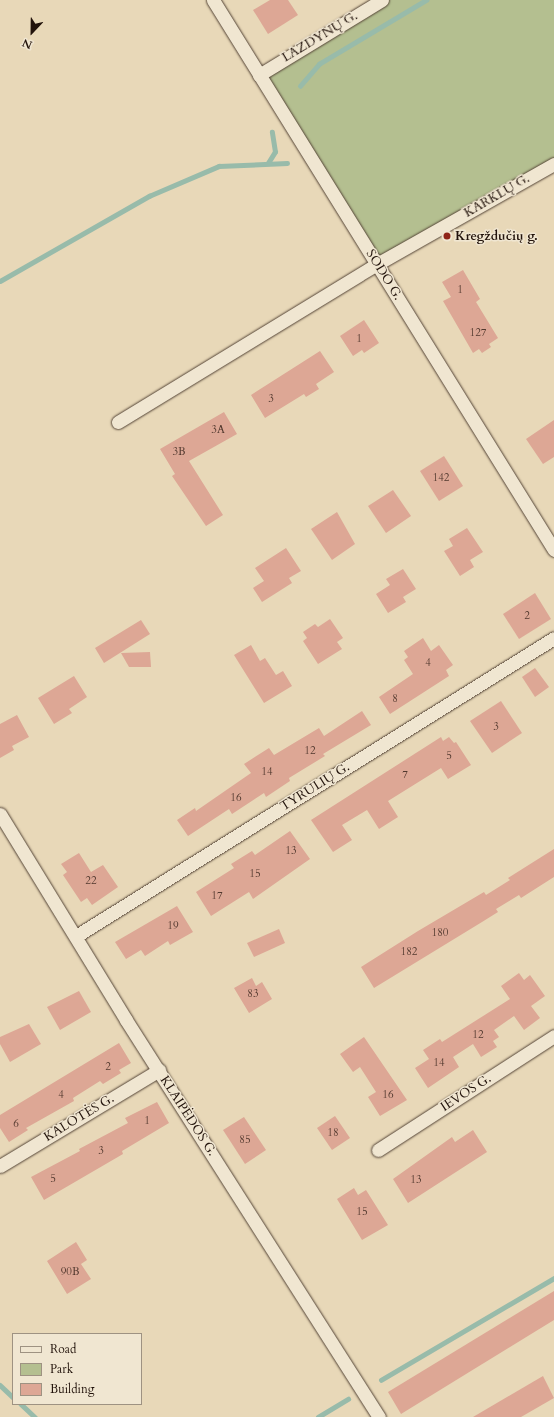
<!DOCTYPE html>
<html>
<head>
<meta charset="utf-8">
<style>
  body { margin:0 }
  #map { position:relative; width:554px; height:1417px; overflow:hidden; background:#e8d8b8; font-family:Cardo,serif }
  div>[style] { position:absolute }
  [style*='--x'] { left:calc(var(--x)*1px); top:calc(var(--y)*1px); width:calc(var(--w)*1px); rotate:calc(var(--a)*1deg) }
  .green>* { inset:0; background:#b4bf90 }
  .stream>* { height:4.5px; margin:-2.25px; padding:0 2.25px; transform-origin:2.25px; border-radius:2.25px; background:#98bbaa }
  .building>* { inset:0; background:#dda795 }
  .roads { filter:drop-shadow(0 0 1px #544436) drop-shadow(0 0 1px #544436) }
  .minor>* { height:13px; margin:-6.5px; padding:0 6.5px; transform-origin:6.5px; border-radius:6.5px; background:#f0e6d1 }
  .dots>* { width:11px; height:11px; translate:-50% -50%; box-sizing:border-box; border:2px solid #f0e6d1; border-radius:50% }
  span { translate:-50% -50%; white-space:nowrap; text-align:center; line-height:1.15; -webkit-text-stroke:3px #f0e6d1; paint-order:stroke }
  .number-label { font-size:11px; color:#51382e }
  .number-label span { -webkit-text-stroke-width:0 }
  .street-label { font-size:13px; color:#22130b }
  .poi-label { font-size:13px; color:#22130b; font-weight:700 }
  .left { translate:0 -50%; text-align:left }
  .legend { position:absolute; left:12px; top:1333px; width:130px; height:72px; box-sizing:border-box; background:#f0e6d1; border:1px solid #9e9282; margin:0; padding:5px 7px; list-style:none; font-size:12px; color:#22130b }
  .legend li { display:flex; align-items:center; gap:8px; height:20px }
  .legend b { width:20px; border:1px solid #9e9282 }
  .north { position:absolute; left:12px; top:12px; width:40px; height:40px; -webkit-text-stroke:3px #f0e6d1; paint-order:stroke; rotate:202deg; font-size:11px; font-weight:700; line-height:16px; text-align:center; color:#22130b }
  .north::after { content:''; display:block; margin:auto; width:14px; height:18px; background:#22130b; clip-path:polygon(50% 0,100% 100%,50% 72%,0 100%) }
</style>
</head>
<body>
<div id="map">
  <div class="green">
    <div style="clip-path:polygon(382px 0,554px 0,554px 164px,377px 264px,259px 75px)"></div>
  </div>
  <div class="stream">
    <div style="--x:300;--y:86;--w:29;--a:-49"></div>
    <div style="--x:319;--y:64;--w:125;--a:-30.9"></div>
    <div style="--x:268;--y:163;--w:13;--a:-58"></div>
    <div style="--x:275;--y:152;--w:20;--a:-99"></div>
    <div style="--x:0;--y:281;--w:172;--a:-29.7"></div>
    <div style="--x:149;--y:196;--w:76;--a:-23.2"></div>
    <div style="--x:219;--y:166;--w:68;--a:-2.5"></div>
    <div style="--x:381;--y:1380;--w:201;--a:-30.5"></div>
    <div style="--x:0;--y:1385;--w:18;--a:43"></div>
    <div style="--x:21;--y:1404;--w:19;--a:43"></div>
    <div style="--x:318;--y:1417;--w:35;--a:-31"></div>
  </div>
  <div class="building">
    <div style="clip-path:polygon(270px 0,288px 0,298px 15px,268px 34px,253px 10px)"></div>
    <div style="clip-path:polygon(463px 270px,480px 299px,476px 302px,498px 338px,489px 344px,491px 347px,482px 353px,479px 349px,473px 353px,443px 301px,451px 297px,442px 282px)"></div>
    <div style="clip-path:polygon(364px 320px,379px 343px,364px 353px,362px 350px,353px 356px,340px 336px)"></div>
    <div style="clip-path:polygon(320px 351px,334px 372px,316px 384px,319px 389px,306px 397px,304px 394px,265px 418px,251px 395px)"></div>
    <div style="clip-path:polygon(224px 412px,237px 434px,189px 461px,223px 515px,206px 526px,172px 476px,175px 474px,160px 449px)"></div>
    <div style="clip-path:polygon(554px 420px,554px 457px,543px 464px,526px 439px)"></div>
    <div style="clip-path:polygon(444px 456px,463px 486px,439px 501px,420px 471px)"></div>
    <div style="clip-path:polygon(393px 490px,411px 516px,386px 533px,368px 506px)"></div>
    <div style="clip-path:polygon(337px 512px,355px 544px,332px 560px,311px 529px)"></div>
    <div style="clip-path:polygon(467px 528px,483px 552px,470px 560px,474px 567px,460px 576px,444px 551px,453px 546px,449px 539px)"></div>
    <div style="clip-path:polygon(286px 548px,301px 571px,289px 578px,292px 583px,262px 602px,253px 588px,264px 581px,255px 568px)"></div>
    <div style="clip-path:polygon(403px 569px,416px 589px,403px 597px,406px 602px,388px 613px,376px 594px,390px 585px,386px 579px)"></div>
    <div style="clip-path:polygon(535px 593px,551px 619px,519px 639px,503px 614px)"></div>
    <div style="clip-path:polygon(330px 619px,343px 638px,337px 642px,342px 649px,318px 664px,303px 641px,307px 638px,303px 632px,315px 624px,318px 627px)"></div>
    <div style="clip-path:polygon(141px 620px,150px 634px,104px 663px,95px 648px)"></div>
    <div style="clip-path:polygon(423px 638px,431px 651px,439px 645px,453px 665px,446px 670px,449px 676px,390px 714px,379px 697px,413px 674px,404px 660px,408px 657px,404px 651px)"></div>
    <div style="clip-path:polygon(251px 645px,260px 661px,265px 658px,276px 675px,283px 671px,292px 686px,264px 703px,234px 655px)"></div>
    <div style="clip-path:polygon(150px 652px,151px 667px,129px 667px,121px 653px)"></div>
    <div style="clip-path:polygon(535px 668px,549px 687px,535px 697px,522px 677px)"></div>
    <div style="clip-path:polygon(74px 676px,87px 697px,69px 709px,72px 713px,54px 724px,38px 698px)"></div>
    <div style="clip-path:polygon(501px 701px,522px 733px,492px 753px,470px 721px)"></div>
    <div style="clip-path:polygon(362px 711px,371px 725px,323px 754px,325px 756px,289px 778px,290px 781px,266px 797px,264px 793px,232px 814px,229px 809px,188px 836px,177px 820px,195px 808px,196px 811px,251px 773px,244px 764px,269px 748px,274px 755px,319px 728px,324px 736px)"></div>
    <div style="clip-path:polygon(17px 715px,29px 737px,12px 746px,14px 750px,0 758px,0 724px)"></div>
    <div style="clip-path:polygon(441px 737px,443px 741px,449px 737px,454px 743px,456px 742px,471px 765px,448px 779px,441px 768px,388px 801px,398px 817px,379px 829px,367px 810px,342px 825px,352px 840px,333px 852px,311px 820px)"></div>
    <div style="clip-path:polygon(290px 831px,310px 859px,253px 899px,249px 892px,211px 916px,196px 892px,234px 868px,231px 864px,252px 851px,255px 855px)"></div>
    <div style="clip-path:polygon(554px 849px,554px 877px,521px 898px,519px 895px,496px 909px,498px 912px,482px 922px,374px 988px,361px 967px,418px 931px,484px 892px,486px 895px,510px 880px,508px 878px)"></div>
    <div style="clip-path:polygon(79px 853px,91px 872px,103px 865px,118px 887px,92px 905px,87px 898px,81px 902px,63px 875px,67px 872px,61px 864px)"></div>
    <div style="clip-path:polygon(177px 906px,193px 932px,170px 945px,168px 941px,145px 956px,141px 950px,126px 959px,115px 942px)"></div>
    <div style="clip-path:polygon(279px 929px,285px 943px,254px 957px,247px 943px)"></div>
    <div style="clip-path:polygon(519px 973px,524px 980px,530px 975px,545px 996px,531px 1006px,540px 1018px,524px 1030px,514px 1016px,494px 1030px,499px 1037px,493px 1041px,497px 1047px,481px 1057px,473px 1044px,453px 1057px,459px 1067px,428px 1088px,415px 1068px,429px 1059px,423px 1050px,440px 1039px,442px 1042px,510px 999px,501px 986px)"></div>
    <div style="clip-path:polygon(252px 978px,256px 986px,262px 982px,272px 999px,249px 1013px,234px 988px)"></div>
    <div style="clip-path:polygon(79px 991px,91px 1012px,60px 1030px,47px 1007px)"></div>
    <div style="clip-path:polygon(29px 1024px,41px 1044px,10px 1062px,0 1044px,0 1037px)"></div>
    <div style="clip-path:polygon(364px 1037px,407px 1100px,380px 1116px,368px 1097px,376px 1092px,360px 1067px,353px 1072px,340px 1054px)"></div>
    <div style="clip-path:polygon(119px 1043px,131px 1063px,119px 1070px,121px 1073px,103px 1084px,100px 1081px,73px 1098px,74px 1101px,26px 1128px,28px 1130px,9px 1142px,0 1128px,0 1115px)"></div>
    <div style="clip-path:polygon(157px 1102px,169px 1123px,122px 1151px,123px 1154px,44px 1200px,31px 1177px,80px 1151px,79px 1149px,128px 1123px,125px 1118px)"></div>
    <div style="clip-path:polygon(335px 1116px,350px 1138px,332px 1150px,317px 1128px)"></div>
    <div style="clip-path:polygon(244px 1117px,266px 1150px,245px 1164px,223px 1130px)"></div>
    <div style="clip-path:polygon(473px 1130px,487px 1152px,408px 1203px,393px 1179px,452px 1137px,455px 1142px)"></div>
    <div style="clip-path:polygon(354px 1188px,358px 1195px,366px 1190px,388px 1225px,362px 1240px,337px 1199px)"></div>
    <div style="clip-path:polygon(76px 1242px,87px 1260px,81px 1264px,91px 1279px,67px 1294px,47px 1261px)"></div>
    <div style="clip-path:polygon(554px 1291px,554px 1320px,401px 1414px,388px 1392px)"></div>
    <div style="clip-path:polygon(543px 1376px,554px 1398px,521px 1417px,473px 1417px)"></div>
  </div>
  <div class="roads">
    <div class="minor">
      <div style="--x:213;--y:0;--w:647;--a:58.2"></div>
      <div style="--x:259;--y:75;--w:144;--a:-31.4"></div>
      <div style="--x:118;--y:422;--w:303;--a:-31.4"></div>
      <div style="--x:377;--y:264;--w:203;--a:-29.5"></div>
      <div style="--x:0;--y:814;--w:241;--a:58.5"></div>
      <div style="--x:126;--y:1020;--w:471;--a:57.5"></div>
      <div style="--x:76;--y:936;--w:563;--a:-31.94"></div>
      <div style="--x:378;--y:1150;--w:210;--a:-32.9"></div>
      <div style="--x:0;--y:1166;--w:186;--a:-31.1"></div>
    </div>
  </div>
  <div class="dots">
    <div style="left:447px;top:236px;background:#8f2418"></div>
  </div>
  <div class="number-label">
    <span style="left:460px;top:290px">1</span>
    <span style="left:478px;top:333px">127</span>
    <span style="left:359px;top:339px">1</span>
    <span style="left:271px;top:399px">3</span>
    <span style="left:218px;top:430px">3A</span>
    <span style="left:179px;top:452px">3B</span>
    <span style="left:441px;top:478px">142</span>
    <span style="left:527px;top:616px">2</span>
    <span style="left:428px;top:663px">4</span>
    <span style="left:395px;top:699px">8</span>
    <span style="left:496px;top:727px">3</span>
    <span style="left:310px;top:751px">12</span>
    <span style="left:449px;top:756px">5</span>
    <span style="left:267px;top:772px">14</span>
    <span style="left:405px;top:775px">7</span>
    <span style="left:236px;top:798px">16</span>
    <span style="left:291px;top:851px">13</span>
    <span style="left:255px;top:874px">15</span>
    <span style="left:91px;top:881px">22</span>
    <span style="left:217px;top:896px">17</span>
    <span style="left:173px;top:926px">19</span>
    <span style="left:440px;top:933px">180</span>
    <span style="left:409px;top:952px">182</span>
    <span style="left:253px;top:994px">83</span>
    <span style="left:478px;top:1035px">12</span>
    <span style="left:439px;top:1063px">14</span>
    <span style="left:108px;top:1067px">2</span>
    <span style="left:61px;top:1095px">4</span>
    <span style="left:388px;top:1095px">16</span>
    <span style="left:147px;top:1121px">1</span>
    <span style="left:16px;top:1124px">6</span>
    <span style="left:333px;top:1133px">18</span>
    <span style="left:245px;top:1140px">85</span>
    <span style="left:101px;top:1151px">3</span>
    <span style="left:53px;top:1179px">5</span>
    <span style="left:416px;top:1180px">13</span>
    <span style="left:362px;top:1212px">15</span>
    <span style="left:70px;top:1272px">90B</span>
  </div>
  <div class="street-label">
    <span style="left:320px;top:37px;rotate:-31deg">LAZDYNŲ G.</span>
    <span style="left:497px;top:196px;rotate:-30deg">KARKLŲ G.</span>
    <span style="left:384px;top:275px;rotate:58deg">SODO G.</span>
    <span style="left:315px;top:787px;rotate:-32deg">TYRULIŲ G.</span>
    <span style="left:466px;top:1093px;rotate:-33deg">IEVOS G.</span>
    <span style="left:188px;top:1116px;rotate:57deg">KLAIPĖDOS G.</span>
    <span style="left:79px;top:1118px;rotate:-31deg">KALOTĖS G.</span>
  </div>
  <div class="poi-label">
    <span class="left" style="left:455px;top:236px">Kregždučių g.</span>
  </div>
  <ul class="legend">
  <li><b style="height:5px;background:#f0e6d1"></b>Road</li>
  <li><b style="height:11px;background:#b4bf90"></b>Park</li>
  <li><b style="height:11px;background:#dda795"></b>Building</li>
  </ul>
  <div class="north">N</div>
</div>
</body>
</html>
